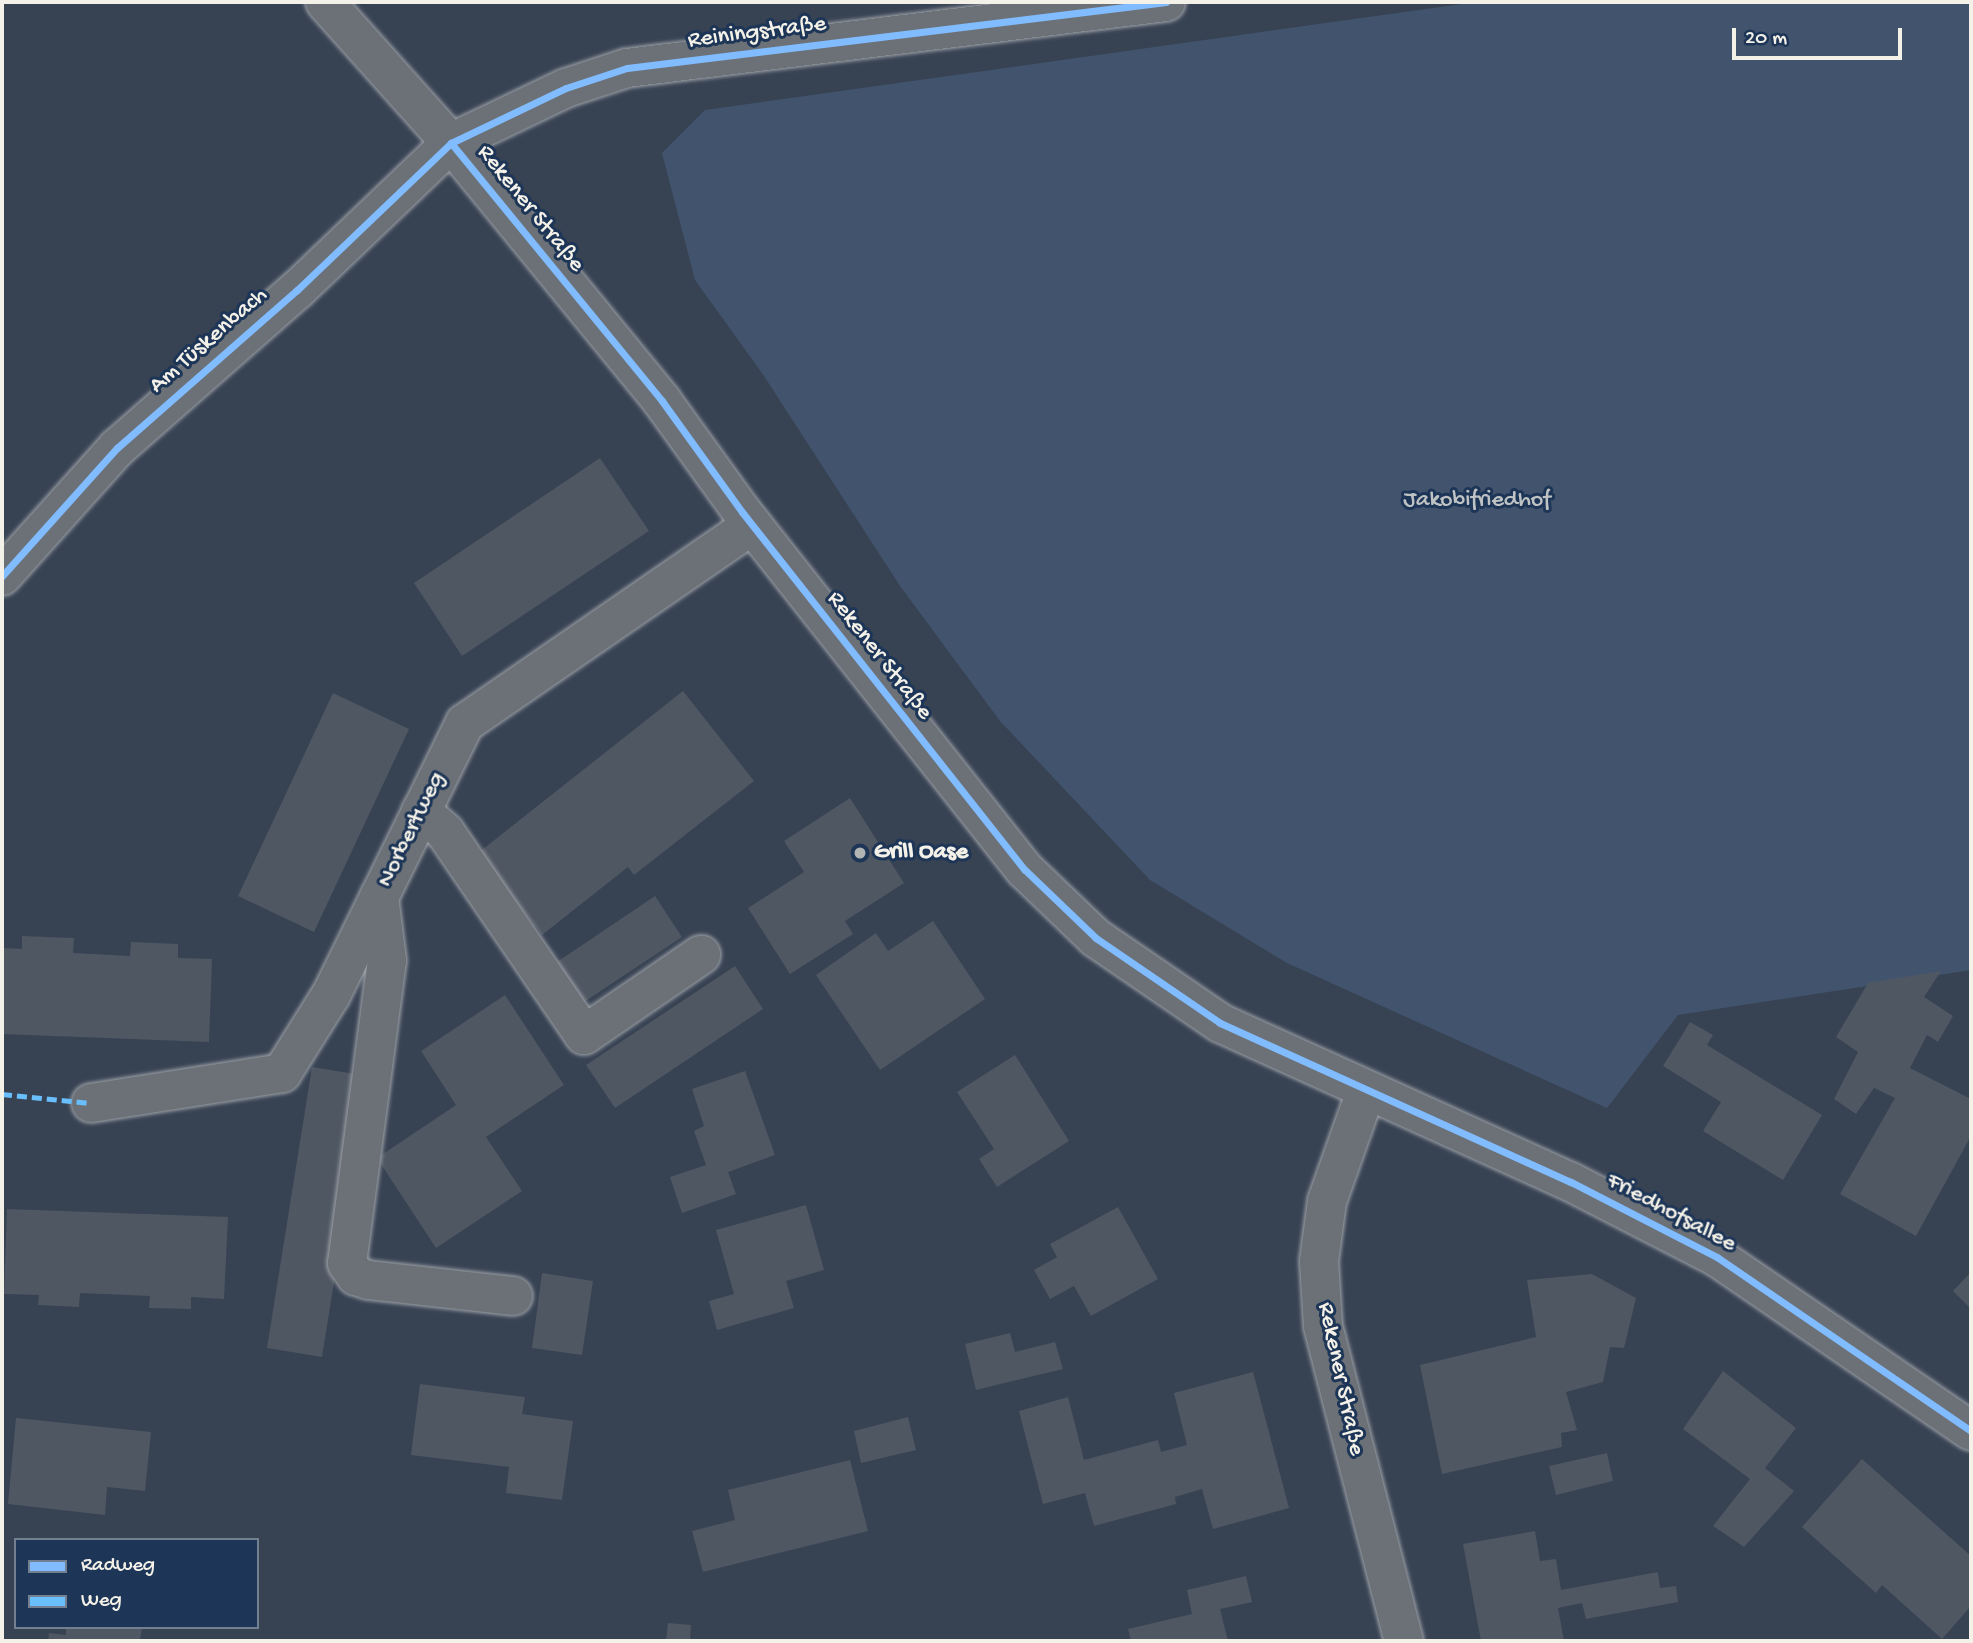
<!DOCTYPE html>
<html>
<head>
<meta charset="utf-8">
<style>
  body { margin:0 }
  #map { position:relative; width:1973px; height:1643px; overflow:hidden; background:#374253; font-family:"Gochi Hand",sans-serif }
  div>[style] { position:absolute }
  [style*='--x'] { left:calc(var(--x)*1px); top:calc(var(--y)*1px); width:calc(var(--w)*1px); rotate:calc(var(--a)*1deg) }
  .green>* { inset:0; background:#42546d }
  .building>* { inset:0; background:#4f5763 }
  .roads { filter:drop-shadow(0 0 2px #9da1a7) drop-shadow(0 0 2px #9da1a7) }
  .minor>* { height:38px; margin:-19px; padding:0 19px; transform-origin:19px; border-radius:19px; background:#6c7177 }
  .quiet>* { height:5px; margin-top:-2.5px; transform-origin:0; background:repeating-linear-gradient(90deg,#69befc 0 10px,transparent 0 15px) }
  .cycleway>* { height:7px; margin:-3.5px; padding:0 3.5px; transform-origin:3.5px; border-radius:3.5px; background:#80bcff }
  .dots>* { width:19px; height:19px; translate:-50% -50%; box-sizing:border-box; border:4px solid #1d3557; border-radius:50% }
  span { translate:-50% -50%; white-space:nowrap; text-align:center; line-height:1.15; -webkit-text-stroke:6px #1d3557; paint-order:stroke }
  .street-label { font-size:24px; color:#f4f1e8 }
  .park-label { font-size:24px; color:#bfc3c4 }
  .poi-label { font-size:24px; color:#f4f1e8; font-weight:700 }
  .left { translate:0 -50%; text-align:left }
  .frame { position:absolute; inset:0; border:4px solid #f4f1e8; pointer-events:none }
  .legend { position:absolute; left:14px; top:1538px; width:245px; height:91px; box-sizing:border-box; background:#1d3557; border:2px solid #738091; margin:0; padding:9px 12px; list-style:none; font-size:21px; color:#f4f1e8 }
  .legend li { display:flex; align-items:center; gap:14px; height:35px }
  .legend b { width:35px; border:2px solid #738091 }
  .scale { position:absolute; left:1732px; top:28px; width:170px; height:32px; box-sizing:border-box; border:4px solid #f4f1e8; border-top:0; padding-left:9px; font-size:21px; line-height:24px; white-space:nowrap; color:#f4f1e8; -webkit-text-stroke:5px #1d3557; paint-order:stroke }
</style>
</head>
<body>
<div id="map">
  <div class="green">
    <div style="clip-path:polygon(1476px 2px,1971px 2px,1971px 970px,1678px 1015px,1607px 1108px,1287px 963px,1150px 880px,1000px 721px,900px 586px,764px 376px,695px 280px,662px 153px,705px 110px)"></div>
  </div>
  <div class="building">
    <div style="clip-path:polygon(600px 458px,649px 531px,462px 656px,414px 583px)"></div>
    <div style="clip-path:polygon(683px 691px,754px 781px,634px 875px,628px 867px,542px 935px,478px 853px)"></div>
    <div style="clip-path:polygon(333px 693px,409px 729px,314px 932px,238px 896px)"></div>
    <div style="clip-path:polygon(850px 798px,904px 883px,845px 921px,853px 934px,790px 974px,748px 908px,804px 872px,784px 841px)"></div>
    <div style="clip-path:polygon(655px 896px,682px 937px,581px 1004px,554px 964px)"></div>
    <div style="clip-path:polygon(933px 921px,985px 999px,880px 1070px,816px 975px,876px 933px,888px 951px)"></div>
    <div style="clip-path:polygon(22px 936px,74px 938px,73px 953px,130px 956px,131px 942px,178px 944px,178px 958px,212px 959px,209px 1042px,2px 1034px,2px 948px,22px 949px)"></div>
    <div style="clip-path:polygon(735px 966px,763px 1009px,615px 1108px,586px 1065px)"></div>
    <div style="clip-path:polygon(1941px 971px,1924px 997px,1953px 1016px,1938px 1042px,1927px 1035px,1910px 1068px,1971px 1099px,1971px 1136px,1916px 1236px,1840px 1194px,1895px 1098px,1874px 1088px,1856px 1114px,1834px 1099px,1858px 1052px,1836px 1037px,1868px 983px)"></div>
    <div style="clip-path:polygon(505px 995px,564px 1085px,486px 1137px,522px 1191px,436px 1248px,377px 1158px,456px 1105px,421px 1051px)"></div>
    <div style="clip-path:polygon(1690px 1022px,1713px 1035px,1707px 1045px,1822px 1115px,1783px 1180px,1703px 1131px,1721px 1102px,1663px 1066px)"></div>
    <div style="clip-path:polygon(1015px 1055px,1069px 1141px,997px 1187px,979px 1159px,994px 1149px,957px 1092px)"></div>
    <div style="clip-path:polygon(312px 1067px,367px 1076px,322px 1357px,267px 1348px)"></div>
    <div style="clip-path:polygon(745px 1071px,775px 1155px,728px 1172px,736px 1194px,682px 1213px,670px 1177px,706px 1165px,694px 1131px,704px 1126px,692px 1089px)"></div>
    <div style="clip-path:polygon(806px 1205px,824px 1270px,786px 1281px,794px 1308px,717px 1330px,709px 1301px,734px 1294px,716px 1230px)"></div>
    <div style="clip-path:polygon(1118px 1207px,1158px 1279px,1091px 1316px,1074px 1286px,1050px 1299px,1034px 1270px,1057px 1257px,1050px 1244px)"></div>
    <div style="clip-path:polygon(7px 1209px,228px 1217px,224px 1299px,191px 1297px,191px 1309px,149px 1308px,150px 1296px,80px 1293px,79px 1307px,38px 1305px,39px 1295px,4px 1294px)"></div>
    <div style="clip-path:polygon(1971px 1272px,1971px 1309px,1953px 1291px)"></div>
    <div style="clip-path:polygon(542px 1273px,593px 1281px,582px 1355px,532px 1348px)"></div>
    <div style="clip-path:polygon(1592px 1274px,1636px 1298px,1624px 1348px,1610px 1347px,1603px 1382px,1566px 1392px,1577px 1430px,1561px 1433px,1562px 1447px,1442px 1474px,1420px 1365px,1536px 1337px,1527px 1280px)"></div>
    <div style="clip-path:polygon(1010px 1333px,1015px 1352px,1055px 1342px,1063px 1369px,976px 1390px,965px 1344px)"></div>
    <div style="clip-path:polygon(1723px 1371px,1796px 1428px,1765px 1468px,1794px 1491px,1744px 1547px,1713px 1526px,1750px 1479px,1683px 1429px)"></div>
    <div style="clip-path:polygon(1253px 1372px,1289px 1508px,1213px 1529px,1202px 1489px,1175px 1497px,1176px 1504px,1094px 1526px,1085px 1493px,1043px 1504px,1019px 1411px,1068px 1397px,1084px 1460px,1158px 1440px,1161px 1452px,1187px 1445px,1174px 1393px)"></div>
    <div style="clip-path:polygon(420px 1384px,525px 1397px,522px 1414px,573px 1421px,562px 1500px,506px 1493px,509px 1467px,411px 1455px)"></div>
    <div style="clip-path:polygon(908px 1417px,916px 1450px,861px 1463px,854px 1431px)"></div>
    <div style="clip-path:polygon(16px 1418px,151px 1432px,145px 1491px,107px 1487px,105px 1515px,8px 1504px)"></div>
    <div style="clip-path:polygon(1607px 1453px,1613px 1481px,1556px 1495px,1549px 1466px)"></div>
    <div style="clip-path:polygon(1862px 1459px,1971px 1556px,1971px 1606px,1942px 1639px,1882px 1585px,1876px 1593px,1802px 1527px)"></div>
    <div style="clip-path:polygon(850px 1460px,868px 1531px,703px 1572px,692px 1531px,735px 1520px,728px 1490px)"></div>
    <div style="clip-path:polygon(1535px 1531px,1540px 1561px,1556px 1559px,1561px 1590px,1658px 1572px,1660px 1588px,1676px 1586px,1678px 1602px,1586px 1619px,1582px 1603px,1558px 1608px,1564px 1641px,1481px 1641px,1463px 1544px)"></div>
    <div style="clip-path:polygon(1246px 1576px,1252px 1602px,1220px 1609px,1228px 1641px,1131px 1641px,1128px 1629px,1192px 1614px,1187px 1590px)"></div>
    <div style="clip-path:polygon(668px 1623px,691px 1625px,690px 1641px,666px 1641px)"></div>
    <div style="clip-path:polygon(66px 1627px,142px 1627px,140px 1641px,48px 1641px,49px 1633px,66px 1635px)"></div>
  </div>
  <div class="roads">
    <div class="minor">
      <div style="--x:325;--y:2;--w:189;--a:48.2"></div>
      <div style="--x:451;--y:143;--w:333;--a:50.7"></div>
      <div style="--x:662;--y:401;--w:137;--a:54.2"></div>
      <div style="--x:742;--y:512;--w:456;--a:51.7"></div>
      <div style="--x:1025;--y:870;--w:98;--a:43.8"></div>
      <div style="--x:1096;--y:938;--w:150;--a:34.4"></div>
      <div style="--x:1220;--y:1023;--w:385;--a:24.4"></div>
      <div style="--x:1571;--y:1182;--w:164;--a:27.2"></div>
      <div style="--x:1717;--y:1257;--w:308;--a:34.4"></div>
      <div style="--x:2;--y:576;--w:172;--a:-48.1"></div>
      <div style="--x:117;--y:448;--w:240;--a:-41.3"></div>
      <div style="--x:297;--y:290;--w:213;--a:-43.7"></div>
      <div style="--x:451;--y:143;--w:127;--a:-25.6"></div>
      <div style="--x:566;--y:88;--w:64;--a:-18.2"></div>
      <div style="--x:627;--y:68;--w:543;--a:-6.98"></div>
      <div style="--x:421;--y:811;--w:32;--a:41"></div>
      <div style="--x:445;--y:832;--w:246;--a:55.6"></div>
      <div style="--x:584;--y:1035;--w:142;--a:-34.4"></div>
      <div style="--x:379;--y:897;--w:64;--a:82.8"></div>
      <div style="--x:387;--y:960;--w:306;--a:97.5"></div>
      <div style="--x:347;--y:1263;--w:16;--a:55"></div>
      <div style="--x:356;--y:1276;--w:13;--a:18"></div>
      <div style="--x:368;--y:1280;--w:146;--a:6.3"></div>
      <div style="--x:1366;--y:1091;--w:117;--a:109.5"></div>
      <div style="--x:1327;--y:1201;--w:61;--a:97.6"></div>
      <div style="--x:1319;--y:1261;--w:65;--a:86.5"></div>
      <div style="--x:1323;--y:1326;--w:325;--a:75.6"></div>
      <div style="--x:91;--y:1103;--w:193;--a:-8.9"></div>
      <div style="--x:282;--y:1073;--w:92;--a:-57.9"></div>
      <div style="--x:331;--y:995;--w:303;--a:-63.8"></div>
      <div style="--x:465;--y:723;--w:349;--a:-34.6"></div>
    </div>
  </div>
  <div class="quiet">
    <div style="--x:2;--y:1094;--w:89;--a:5.8"></div>
  </div>
  <div class="cycleway">
    <div style="--x:451;--y:143;--w:333;--a:50.7"></div>
    <div style="--x:662;--y:401;--w:137;--a:54.2"></div>
    <div style="--x:742;--y:512;--w:456;--a:51.7"></div>
    <div style="--x:1025;--y:870;--w:98;--a:43.8"></div>
    <div style="--x:1096;--y:938;--w:150;--a:34.4"></div>
    <div style="--x:1220;--y:1023;--w:385;--a:24.4"></div>
    <div style="--x:1571;--y:1182;--w:164;--a:27.2"></div>
    <div style="--x:1717;--y:1257;--w:308;--a:34.4"></div>
    <div style="--x:2;--y:576;--w:172;--a:-48.1"></div>
    <div style="--x:117;--y:448;--w:240;--a:-41.3"></div>
    <div style="--x:297;--y:290;--w:213;--a:-43.7"></div>
    <div style="--x:451;--y:143;--w:127;--a:-25.6"></div>
    <div style="--x:566;--y:88;--w:64;--a:-18.2"></div>
    <div style="--x:627;--y:68;--w:543;--a:-6.98"></div>
  </div>
  <div class="dots">
    <div style="left:860px;top:853px;background:#b2b4b4"></div>
  </div>
  <div class="street-label">
    <span style="left:757px;top:33px;rotate:-7deg">Reiningstraße</span>
    <span style="left:530px;top:209px;rotate:51deg">Rekener Straße</span>
    <span style="left:209px;top:341px;rotate:-41deg">Am Tüskenbach</span>
    <span style="left:879px;top:656px;rotate:52deg">Rekener Straße</span>
    <span style="left:412px;top:830px;rotate:-64deg">Norbertweg</span>
    <span style="left:1671px;top:1213px;rotate:28deg">Friedhofsallee</span>
    <span style="left:1340px;top:1379px;rotate:78deg">Rekener Straße</span>
  </div>
  <div class="park-label">
    <span style="left:1477px;top:501px">Jakobifriedhof</span>
  </div>
  <div class="poi-label">
    <span class="left" style="left:874px;top:853px">Grill Oase</span>
  </div>
  <div class="frame"></div>
  <ul class="legend">
  <li><b style="height:9px;background:#80bcff"></b>Radweg</li>
  <li><b style="height:9px;background:#69befc"></b>Weg</li>
  </ul>
  <div class="scale">20 m</div>
</div>
</body>
</html>
